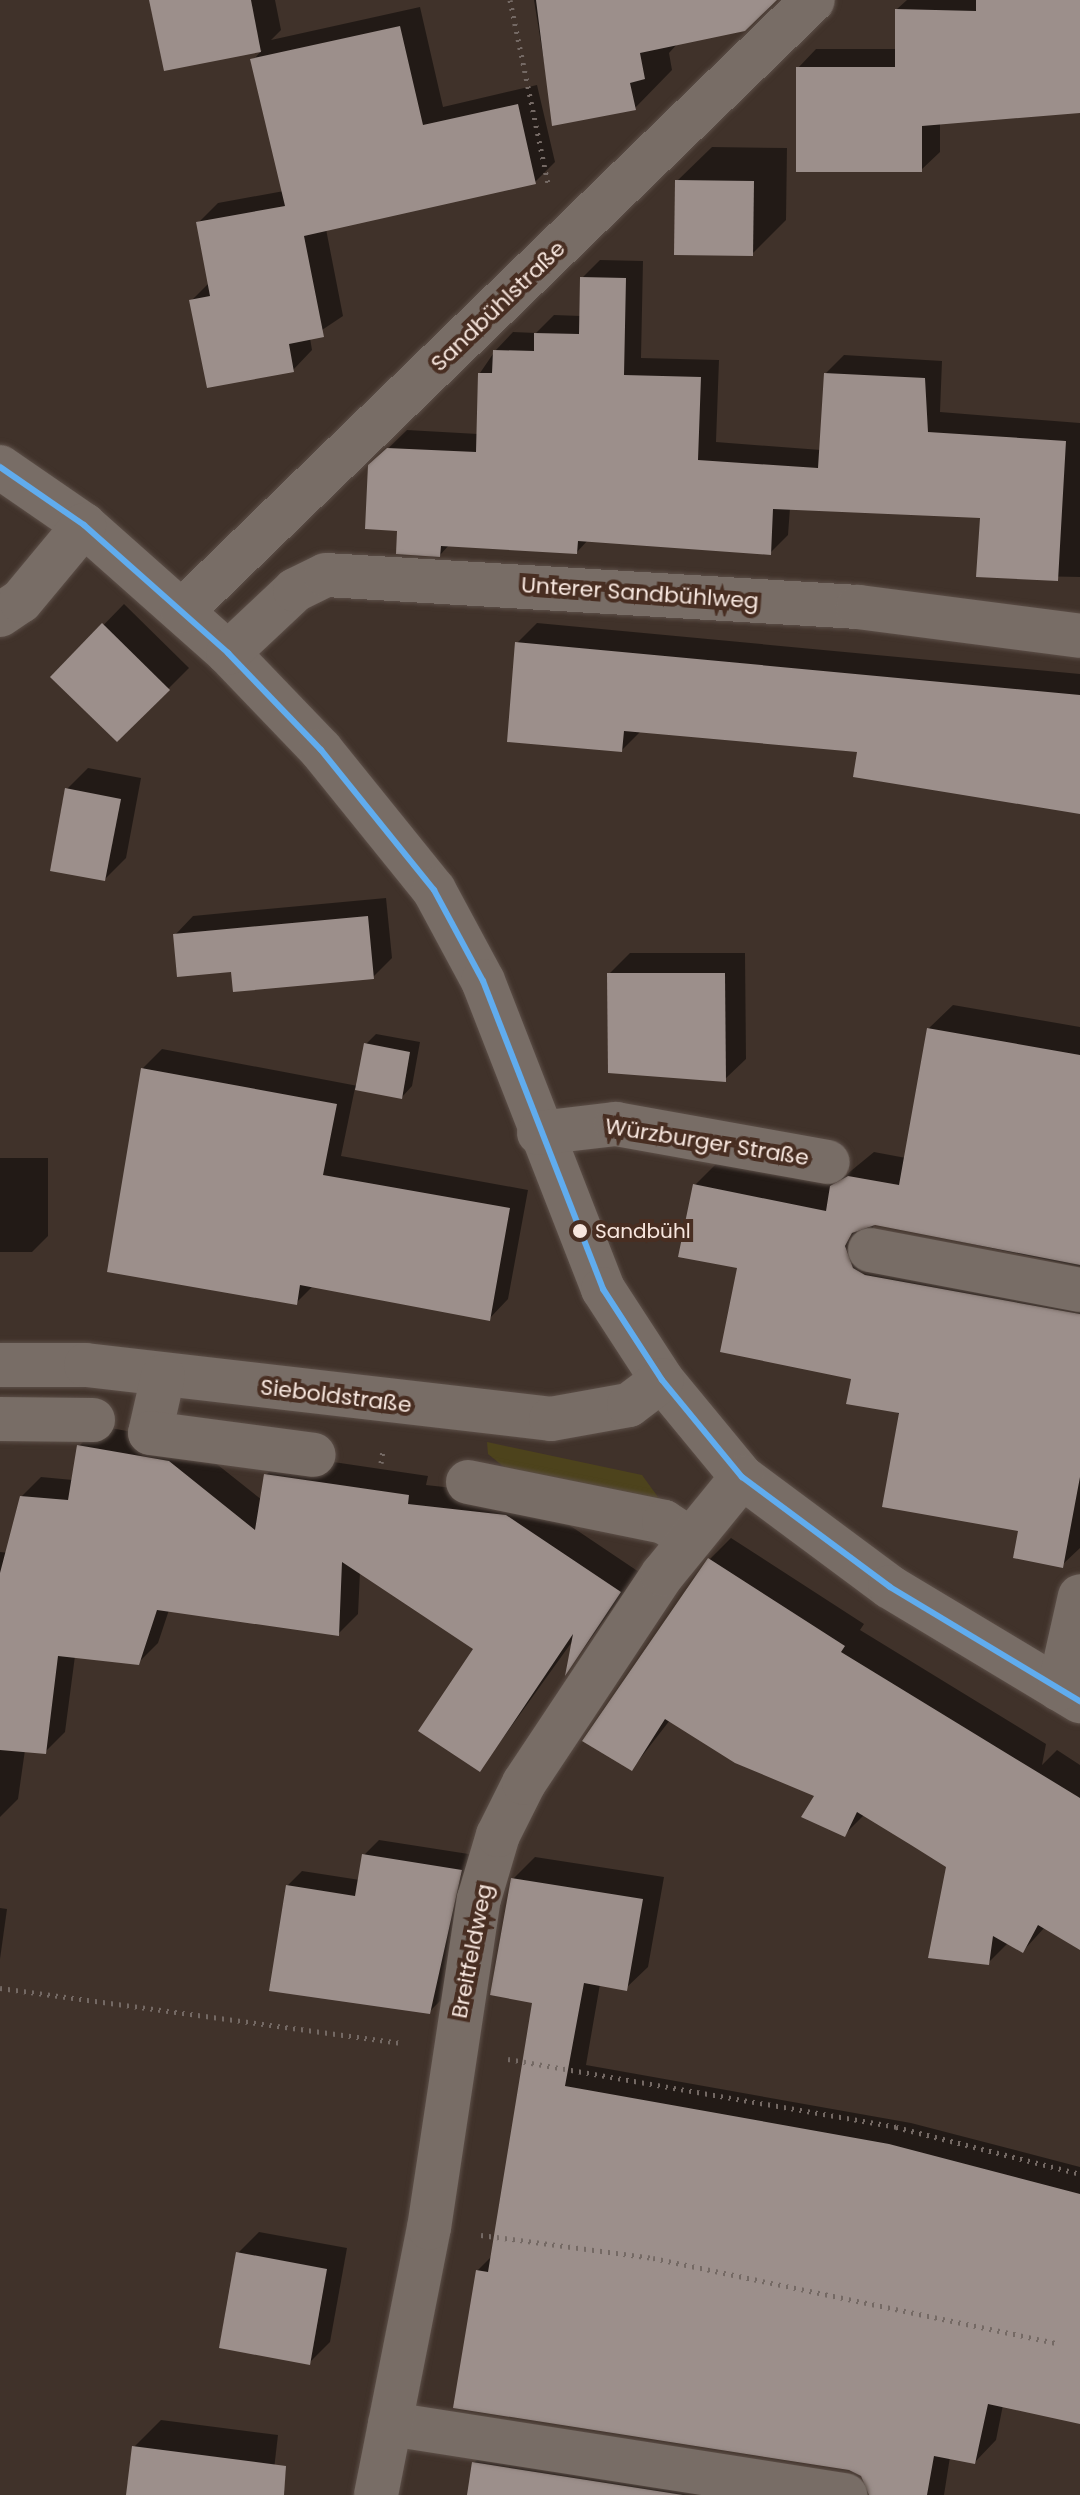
<!DOCTYPE html>
<html>
<head>
<meta charset="utf-8">
<style>
  body { margin:0 }
  #map { position:relative; width:1080px; height:2495px; overflow:hidden; background:#40322a; font-family:Poppins,sans-serif }
  div>[style] { position:absolute }
  [style*='--x'] { left:calc(var(--x)*1px); top:calc(var(--y)*1px); width:calc(var(--w)*1px); rotate:calc(var(--a)*1deg) }
  .green>* { inset:0; background:#4d431c }
  .shadow>* { inset:0; background:#0007 }
  .building>* { inset:0; background:#9c8f8b }
  .path>* { height:5px; margin-top:-2.5px; transform-origin:0; background:repeating-linear-gradient(90deg,#746964 0 2px,transparent 0 8px) }
  .roads { filter:drop-shadow(0 0 2px #5c4f48) drop-shadow(0 0 2px #5c4f48) }
  .minor>* { height:44px; margin:-22px; padding:0 22px; transform-origin:22px; border-radius:22px; background:#786d66 }
  .bus-1>* { height:6px; margin:-3px; padding:0 3px; transform-origin:3px; border-radius:3px; background:#60acee }
  .dots>* { width:22px; height:22px; translate:-50% -50%; box-sizing:border-box; border:4px solid #482e22; border-radius:50% }
  span { translate:-50% -50%; white-space:nowrap; text-align:center; line-height:1.15; -webkit-text-stroke:8px #482e22; paint-order:stroke }
  .bus-label { font-size:20px; color:#f7e6de }
  .left { translate:0 -50%; text-align:left }
  .street-label { font-size:22px; color:#f7e6de }
</style>
</head>
<body>
<div id="map">
  <div class="green">
    <div style="clip-path:polygon(487px 1442px,642px 1475px,663px 1504px,509px 1471px,488px 1454px)"></div>
  </div>
  <div class="shadow">
    <div style="clip-path:polygon(151px 0,275px 0,281px 30px,271px 40px,420px 7px,443px 107px,537px 85px,555px 162px,535px 182px,326px 229px,343px 316px,310px 338px,312px 350px,293px 370px,191px 301px,210px 282px,198px 223px,218px 203px,284px 191px,253px 60px,262px 50px,166px 69px)"></div>
    <div style="clip-path:polygon(534px 0,749px 0,679px 42px,669px 53px,672px 70px,635px 108px,554px 123px)"></div>
    <div style="clip-path:polygon(907px 0,1080px 0,1080px 111px,940px 122px,940px 152px,921px 170px,798px 68px,816px 49px,897px 49px,897px 9px)"></div>
    <div style="clip-path:polygon(712px 147px,787px 148px,786px 220px,752px 254px,677px 181px)"></div>
    <div style="clip-path:polygon(600px 260px,643px 261px,641px 358px,719px 360px,716px 442px,821px 450px,826px 373px,844px 355px,942px 361px,940px 412px,1080px 423px,1080px 577px,978px 575px,982px 517px,790px 508px,788px 535px,770px 553px,588px 540px,577px 552px,450px 544px,440px 555px,399px 529px,370px 466px,407px 430px,478px 434px,480px 373px,495px 351px,513px 332px,536px 333px,554px 315px,581px 316px,582px 278px)"></div>
    <div style="clip-path:polygon(124px 604px,189px 668px,117px 740px,53px 677px)"></div>
    <div style="clip-path:polygon(537px 623px,1080px 674px,1080px 812px,859px 750px,641px 731px,622px 750px,517px 643px)"></div>
    <div style="clip-path:polygon(88px 768px,141px 778px,126px 858px,105px 879px,67px 789px)"></div>
    <div style="clip-path:polygon(386px 898px,392px 958px,373px 977px,233px 970px,175px 935px,193px 916px)"></div>
    <div style="clip-path:polygon(630px 953px,745px 953px,746px 1059px,725px 1079px,609px 974px)"></div>
    <div style="clip-path:polygon(953px 1005px,1080px 1027px,1080px 1267px,875px 1223px,870px 1234px,1080px 1283px,1080px 1548px,1062px 1565px,740px 1267px,695px 1185px,719px 1161px,835px 1184px,874px 1152px,906px 1158px,928px 1029px)"></div>
    <div style="clip-path:polygon(376px 1034px,420px 1042px,412px 1086px,402px 1097px,355px 1088px,341px 1156px,528px 1190px,508px 1299px,489px 1319px,313px 1286px,296px 1303px,143px 1068px,162px 1049px,358px 1086px,366px 1044px)"></div>
    <div style="clip-path:polygon(0 1158px,48px 1158px,48px 1236px,32px 1252px,0 1252px)"></div>
    <div style="clip-path:polygon(99px 1426px,189px 1442px,262px 1500px,266px 1475px,286px 1455px,428px 1476px,426px 1485px,526px 1496px,639px 1572px,568px 1670px,574px 1639px,480px 1770px,476px 1649px,360px 1572px,358px 1614px,339px 1633px,169px 1610px,158px 1643px,138px 1663px,75px 1656px,65px 1732px,45px 1752px,25px 1750px,18px 1799px,0 1817px,0 1552px,11px 1553px,21px 1497px,41px 1477px,73px 1480px,79px 1446px)"></div>
    <div style="clip-path:polygon(731px 1538px,864px 1624px,860px 1630px,1046px 1744px,1042px 1765px,1057px 1750px,1080px 1765px,1080px 1949px,1045px 1927px,1023px 1951px,1008px 1943px,988px 1963px,948px 1866px,865px 1814px,844px 1835px,817px 1795px,670px 1720px,632px 1769px,710px 1559px)"></div>
    <div style="clip-path:polygon(379px 1840px,475px 1855px,444px 1997px,429px 2012px,287px 1886px,302px 1871px,360px 1880px,364px 1855px)"></div>
    <div style="clip-path:polygon(535px 1857px,664px 1877px,648px 1967px,626px 1988px,600px 1984px,586px 2065px,911px 2123px,1080px 2167px,1080px 2422px,1003px 2405px,996px 2440px,975px 2462px,950px 2457px,944px 2495px,872px 2495px,872px 2454px,477px 2271px,493px 2255px,535px 2001px,513px 1879px)"></div>
    <div style="clip-path:polygon(0 1908px,7px 1909px,0 1959px)"></div>
    <div style="clip-path:polygon(259px 2232px,347px 2248px,330px 2342px,309px 2363px,238px 2253px)"></div>
    <div style="clip-path:polygon(161px 2420px,278px 2435px,271px 2495px,128px 2495px,134px 2447px)"></div>
    <div style="clip-path:polygon(495px 2441px,739px 2495px,469px 2495px,474px 2463px)"></div>
  </div>
  <div class="building">
    <div style="clip-path:polygon(149px 0,251px 0,261px 52px,164px 71px)"></div>
    <div style="clip-path:polygon(536px 0,777px 0,745px 31px,640px 53px,645px 79px,630px 83px,636px 110px,552px 126px)"></div>
    <div style="clip-path:polygon(976px 0,1080px 0,1080px 113px,922px 126px,922px 172px,796px 172px,796px 67px,895px 67px,895px 9px,976px 11px)"></div>
    <div style="clip-path:polygon(400px 26px,423px 125px,518px 104px,536px 184px,304px 236px,324px 337px,289px 344px,294px 372px,207px 388px,189px 300px,210px 296px,196px 222px,285px 206px,250px 59px)"></div>
    <div style="clip-path:polygon(675px 180px,754px 181px,753px 256px,674px 255px)"></div>
    <div style="clip-path:polygon(580px 277px,626px 278px,624px 375px,701px 377px,698px 460px,818px 468px,824px 373px,925px 378px,928px 432px,1066px 441px,1058px 581px,976px 577px,980px 518px,773px 509px,771px 555px,578px 541px,577px 554px,441px 546px,440px 557px,396px 554px,397px 531px,365px 529px,368px 465px,387px 448px,476px 452px,478px 373px,492px 373px,493px 350px,534px 351px,534px 333px,579px 334px)"></div>
    <div style="clip-path:polygon(102px 623px,170px 690px,117px 742px,50px 677px)"></div>
    <div style="clip-path:polygon(515px 642px,1080px 695px,1080px 814px,853px 777px,857px 752px,624px 731px,622px 752px,507px 742px)"></div>
    <div style="clip-path:polygon(65px 788px,121px 799px,105px 881px,50px 871px)"></div>
    <div style="clip-path:polygon(368px 916px,374px 979px,233px 992px,231px 972px,177px 977px,173px 934px)"></div>
    <div style="clip-path:polygon(607px 973px,725px 973px,726px 1082px,608px 1073px)"></div>
    <div style="clip-path:polygon(927px 1028px,1080px 1055px,1080px 1265px,875px 1225px,852px 1233px,845px 1246px,853px 1268px,865px 1275px,1080px 1314px,1080px 1477px,1063px 1568px,1013px 1558px,1018px 1531px,882px 1507px,899px 1413px,846px 1404px,851px 1379px,720px 1352px,737px 1268px,678px 1257px,693px 1184px,826px 1211px,830px 1186px,848px 1176px,899px 1185px)"></div>
    <div style="clip-path:polygon(364px 1043px,410px 1052px,402px 1099px,355px 1090px)"></div>
    <div style="clip-path:polygon(141px 1068px,337px 1104px,323px 1175px,510px 1208px,490px 1321px,300px 1285px,297px 1305px,107px 1272px)"></div>
    <div style="clip-path:polygon(77px 1445px,169px 1461px,255px 1530px,264px 1474px,409px 1495px,408px 1504px,506px 1515px,621px 1592px,565px 1676px,573px 1634px,480px 1772px,418px 1731px,473px 1649px,342px 1562px,339px 1636px,157px 1610px,139px 1665px,58px 1656px,46px 1754px,0 1750px,0 1573px,20px 1496px,68px 1500px)"></div>
    <div style="clip-path:polygon(708px 1558px,845px 1646px,841px 1652px,1080px 1798px,1080px 1950px,1038px 1925px,1023px 1953px,993px 1936px,989px 1965px,928px 1958px,946px 1867px,911px 1845px,857px 1812px,845px 1837px,801px 1817px,814px 1796px,735px 1763px,665px 1719px,632px 1771px,582px 1741px)"></div>
    <div style="clip-path:polygon(362px 1854px,462px 1870px,430px 2014px,269px 1991px,286px 1885px,355px 1896px)"></div>
    <div style="clip-path:polygon(511px 1878px,643px 1899px,627px 1991px,584px 1983px,565px 2086px,889px 2144px,1080px 2194px,1080px 2424px,988px 2404px,975px 2464px,934px 2456px,927px 2495px,869px 2495px,861px 2476px,849px 2470px,453px 2408px,476px 2270px,488px 2272px,532px 2003px,490px 1995px)"></div>
    <div style="clip-path:polygon(236px 2252px,327px 2269px,310px 2365px,219px 2348px)"></div>
    <div style="clip-path:polygon(132px 2446px,286px 2466px,284px 2495px,126px 2495px)"></div>
    <div style="clip-path:polygon(472px 2462px,683px 2495px,467px 2495px)"></div>
  </div>
  <div class="path">
    <div style="--x:510;--y:0;--w:187;--a:78.3"></div>
    <div style="--x:381;--y:1463;--w:13;--a:-81"></div>
    <div style="--x:0;--y:1988;--w:407;--a:7.8"></div>
    <div style="--x:508;--y:2059;--w:394;--a:9.9"></div>
    <div style="--x:896;--y:2127;--w:190;--a:14.3"></div>
    <div style="--x:481;--y:2235;--w:174;--a:7.6"></div>
    <div style="--x:653;--y:2258;--w:412;--a:11.9"></div>
  </div>
  <div class="roads">
    <div class="minor">
      <div style="--x:0;--y:467;--w:102;--a:34.6"></div>
      <div style="--x:84;--y:525;--w:193;--a:41.6"></div>
      <div style="--x:228;--y:653;--w:134;--a:46.2"></div>
      <div style="--x:321;--y:750;--w:180;--a:51.1"></div>
      <div style="--x:434;--y:890;--w:103;--a:61.7"></div>
      <div style="--x:483;--y:981;--w:331;--a:68.7"></div>
      <div style="--x:603;--y:1289;--w:108;--a:57"></div>
      <div style="--x:662;--y:1380;--w:126;--a:50.5"></div>
      <div style="--x:742;--y:1477;--w:184;--a:36.6"></div>
      <div style="--x:890;--y:1587;--w:222;--a:31"></div>
      <div style="--x:182;--y:611;--w:878;--a:-44.08"></div>
      <div style="--x:0;--y:615;--w:25;--a:-34"></div>
      <div style="--x:21;--y:601;--w:99;--a:-50.3"></div>
      <div style="--x:228;--y:653;--w:92;--a:-43.2"></div>
      <div style="--x:295;--y:590;--w:34;--a:-26"></div>
      <div style="--x:326;--y:575;--w:533;--a:3.44"></div>
      <div style="--x:858;--y:607;--w:224;--a:7.4"></div>
      <div style="--x:539;--y:1133;--w:78;--a:-6.7"></div>
      <div style="--x:616;--y:1124;--w:215;--a:10.2"></div>
      <div style="--x:870;--y:1250;--w:214;--a:10.8"></div>
      <div style="--x:0;--y:1365;--w:86;--a:0"></div>
      <div style="--x:86;--y:1365;--w:468;--a:6.6"></div>
      <div style="--x:551;--y:1419;--w:79;--a:-10.2"></div>
      <div style="--x:629;--y:1405;--w:41;--a:-37.1"></div>
      <div style="--x:163;--y:1376;--w:58;--a:102.8"></div>
      <div style="--x:150;--y:1433;--w:165;--a:7.6"></div>
      <div style="--x:0;--y:1419;--w:93;--a:0.6"></div>
      <div style="--x:468;--y:1482;--w:200;--a:11.5"></div>
      <div style="--x:664;--y:1522;--w:31;--a:33"></div>
      <div style="--x:1059;--y:1689;--w:95;--a:-77.3"></div>
      <div style="--x:390;--y:2424;--w:461;--a:8.9"></div>
      <div style="--x:376;--y:2495;--w:272;--a:-78.8"></div>
      <div style="--x:429;--y:2228;--w:333;--a:-81.4"></div>
      <div style="--x:479;--y:1899;--w:67;--a:-73.5"></div>
      <div style="--x:498;--y:1835;--w:58;--a:-63.4"></div>
      <div style="--x:524;--y:1783;--w:251;--a:-56.4"></div>
      <div style="--x:663;--y:1574;--w:125;--a:-50.8"></div>
    </div>
  </div>
  <div class="bus-1">
    <div style="--x:0;--y:467;--w:102;--a:34.6"></div>
    <div style="--x:84;--y:525;--w:193;--a:41.6"></div>
    <div style="--x:228;--y:653;--w:134;--a:46.2"></div>
    <div style="--x:321;--y:750;--w:180;--a:51.1"></div>
    <div style="--x:434;--y:890;--w:103;--a:61.7"></div>
    <div style="--x:483;--y:981;--w:331;--a:68.7"></div>
    <div style="--x:603;--y:1289;--w:108;--a:57"></div>
    <div style="--x:662;--y:1380;--w:126;--a:50.5"></div>
    <div style="--x:742;--y:1477;--w:184;--a:36.6"></div>
    <div style="--x:890;--y:1587;--w:222;--a:31"></div>
  </div>
  <div class="dots">
    <div style="left:580px;top:1231px;background:#f7e6de"></div>
  </div>
  <div class="bus-label">
    <span class="left" style="left:595px;top:1231px">Sandbühl</span>
  </div>
  <div class="street-label">
    <span style="left:498px;top:306px;rotate:-44deg">Sandbühlstraße</span>
    <span style="left:640px;top:593px;rotate:4deg">Unterer Sandbühlweg</span>
    <span style="left:707px;top:1142px;rotate:9deg">Würzburger Straße</span>
    <span style="left:336px;top:1396px;rotate:7deg">Sieboldstraße</span>
    <span style="left:472px;top:1951px;rotate:-79deg">Breitfeldweg</span>
  </div>
</div>
</body>
</html>
